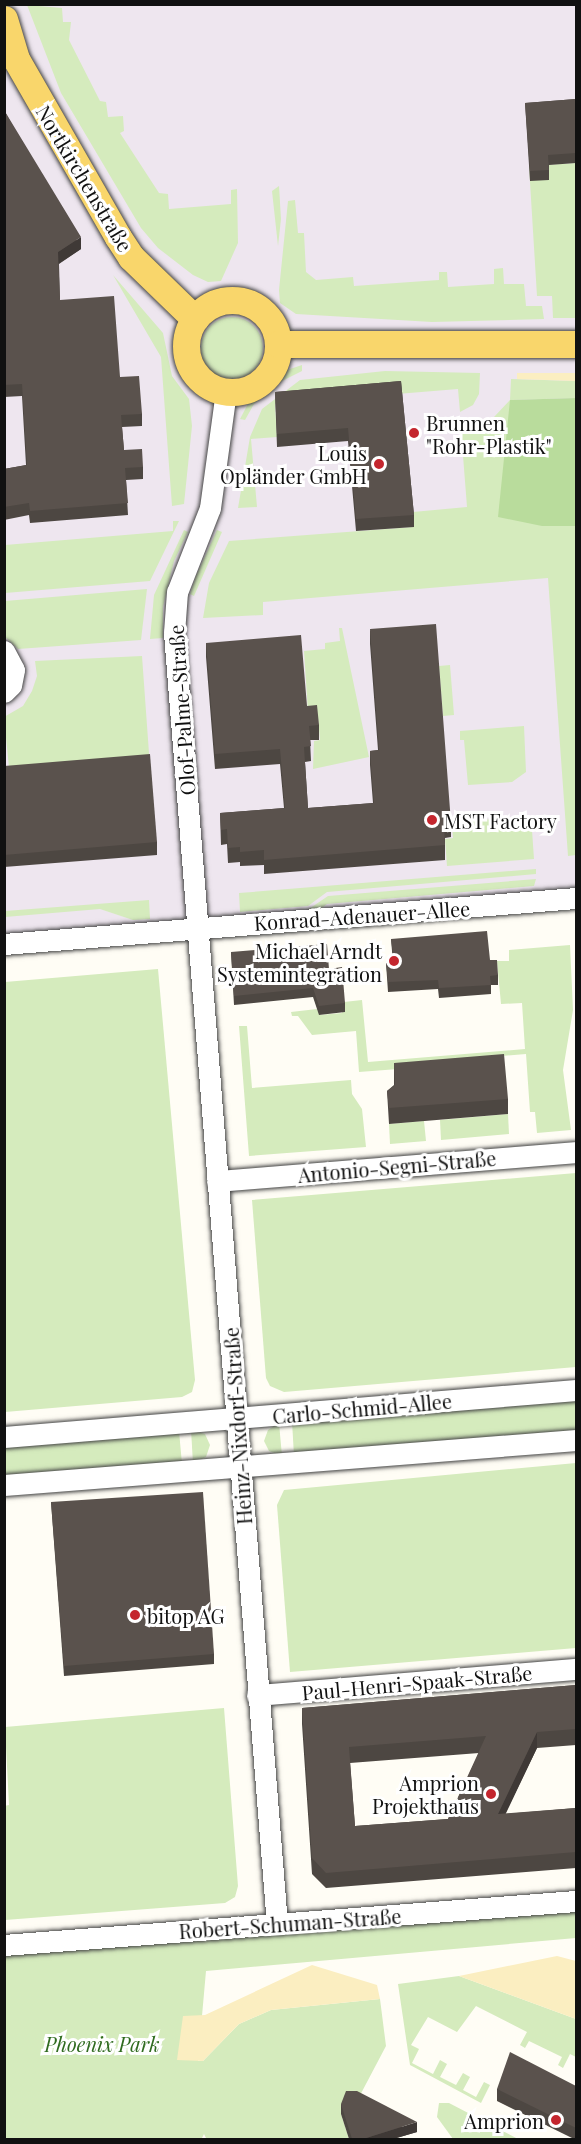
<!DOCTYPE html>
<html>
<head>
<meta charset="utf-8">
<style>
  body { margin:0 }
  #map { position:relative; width:581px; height:2144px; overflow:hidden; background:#fffdf5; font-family:"Playfair Display",serif }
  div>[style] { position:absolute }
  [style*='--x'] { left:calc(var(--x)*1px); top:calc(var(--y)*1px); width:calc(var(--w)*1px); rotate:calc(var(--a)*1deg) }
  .industrial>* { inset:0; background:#eee6ef }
  .green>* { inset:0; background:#d5ebbd }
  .round { border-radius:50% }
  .forest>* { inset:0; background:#b9dc9c }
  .sand>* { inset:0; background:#fbeec1 }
  .roads { filter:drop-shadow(0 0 2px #444) drop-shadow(0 0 2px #444) }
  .minor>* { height:21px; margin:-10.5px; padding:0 10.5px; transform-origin:10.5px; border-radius:10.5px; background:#fff }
  .major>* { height:27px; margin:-13.5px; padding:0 13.5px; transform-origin:13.5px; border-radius:13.5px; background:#f9d66b }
  .major>.ring { margin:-13.5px; padding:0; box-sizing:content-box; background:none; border:27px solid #f9d66b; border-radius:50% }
  .wall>* { inset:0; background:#4d4742 }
  .shaded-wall>* { inset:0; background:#3f3936 }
  .building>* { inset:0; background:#5a524d }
  .dots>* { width:16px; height:16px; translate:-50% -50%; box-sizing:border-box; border:3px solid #fff; border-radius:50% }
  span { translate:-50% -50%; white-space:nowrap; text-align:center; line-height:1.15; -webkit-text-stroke:6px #fff; paint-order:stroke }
  .street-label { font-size:20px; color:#111 }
  .poi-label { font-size:20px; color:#111 }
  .left { translate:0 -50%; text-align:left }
  .right { translate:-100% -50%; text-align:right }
  .park-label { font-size:20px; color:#2f6b1f; font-style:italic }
  .frame { position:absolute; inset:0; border:6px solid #111; pointer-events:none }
</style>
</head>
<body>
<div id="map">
  <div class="industrial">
    <div style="clip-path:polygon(5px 5px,576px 5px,576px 889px,5px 936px)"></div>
  </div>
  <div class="green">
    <div style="clip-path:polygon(27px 5px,62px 8px,63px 22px,71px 22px,69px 40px,100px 101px,106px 102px,108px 117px,123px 116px,124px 131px,120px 133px,159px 193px,168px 194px,169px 209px,231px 204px,231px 190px,237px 189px,238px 243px,221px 281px,208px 282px,193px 275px,158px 248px,141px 228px,61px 93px)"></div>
    <div style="clip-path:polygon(576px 163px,576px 318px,553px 318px,552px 296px,537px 296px,529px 166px)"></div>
    <div style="clip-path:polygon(279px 186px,281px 219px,278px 246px,272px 191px)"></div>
    <div style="clip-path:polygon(295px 200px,298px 233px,304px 233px,306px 272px,316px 280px,353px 277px,354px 286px,439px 280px,439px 272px,447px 272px,448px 287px,494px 284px,494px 269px,503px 268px,504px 284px,524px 284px,526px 306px,542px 306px,544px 319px,432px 322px,296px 314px,280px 303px,279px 290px,288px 201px)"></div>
    <div style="clip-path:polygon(113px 275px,163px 333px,172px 376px,189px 399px,192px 426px,184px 504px,172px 506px,161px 357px)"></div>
    <div class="round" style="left:201px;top:317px;width:62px;height:62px"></div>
    <div style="clip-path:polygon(302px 365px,302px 371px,280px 382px,254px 404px,245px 420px,240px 419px,250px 400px,287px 370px)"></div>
    <div style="clip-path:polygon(385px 371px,480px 373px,479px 394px,473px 405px,460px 412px,458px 389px,275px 404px,277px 437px,251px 439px,257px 507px,238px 508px,250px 437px,262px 409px,300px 380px)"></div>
    <div style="clip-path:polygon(511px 379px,576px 381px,576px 398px,510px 400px,542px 526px,576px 526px,576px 855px,568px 856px,548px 578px,263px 602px,263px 615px,203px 618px,209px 583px,229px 541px,413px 527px,413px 512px,467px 507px,461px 430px,494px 417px,510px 400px)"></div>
    <div style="clip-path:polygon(173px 521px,179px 521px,150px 581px,5px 593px,5px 545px,173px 531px)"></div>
    <div style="clip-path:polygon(184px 530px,188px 532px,174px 561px,163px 607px,163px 638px,150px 639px,154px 595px)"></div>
    <div style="clip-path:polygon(217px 530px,222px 532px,194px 596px,190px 594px,196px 576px)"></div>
    <div style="clip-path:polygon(147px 589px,141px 640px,18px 649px,5px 637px,5px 601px)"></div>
    <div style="clip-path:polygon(339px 628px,342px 628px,369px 757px,313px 769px,314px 741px,320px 740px,318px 718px,312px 718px,308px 712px,304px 651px,325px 649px,325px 643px,340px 641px)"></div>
    <div style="clip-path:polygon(142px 656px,150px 767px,10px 778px,4px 717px,23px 706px,32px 691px,37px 676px,35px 661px)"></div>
    <div style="clip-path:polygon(450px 665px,454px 715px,443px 716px,439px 666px)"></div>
    <div style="clip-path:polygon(524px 726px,526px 772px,512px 782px,468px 785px,464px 740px,460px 740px,460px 731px)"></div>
    <div style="clip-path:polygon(519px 817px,532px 830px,534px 859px,447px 866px,445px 839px,453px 838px,452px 822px)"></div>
    <div style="clip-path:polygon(536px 869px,536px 874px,327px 892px,308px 906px,240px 912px,239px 893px)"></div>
    <div style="clip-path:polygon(536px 879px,534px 886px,327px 904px,319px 910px,306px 911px,328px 896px)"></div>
    <div style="clip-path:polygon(149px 900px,150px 919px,133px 920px,100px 909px,5px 917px,5px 911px)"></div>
    <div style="clip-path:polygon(570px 945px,573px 1010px,563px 1070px,571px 1130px,537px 1133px,535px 1112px,530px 1112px,526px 1054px,489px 1057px,489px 1062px,359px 1072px,356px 1031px,312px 1035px,298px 1016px,292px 1016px,291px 1012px,317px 1009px,320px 1015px,342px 1013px,344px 1002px,362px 1000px,368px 1062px,525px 1049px,522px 1003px,501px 1004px,497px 961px,509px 961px,509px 950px)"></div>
    <div style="clip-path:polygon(158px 969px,195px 1380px,192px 1392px,182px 1397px,5px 1412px,5px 982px)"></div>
    <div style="clip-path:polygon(239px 1026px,247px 1026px,252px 1088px,351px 1080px,352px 1094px,362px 1109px,366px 1147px,249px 1156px)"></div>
    <div style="clip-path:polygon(508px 1114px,509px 1134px,441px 1140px,440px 1120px)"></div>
    <div style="clip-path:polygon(424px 1121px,426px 1141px,390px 1144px,389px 1124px)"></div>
    <div style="clip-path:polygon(576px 1173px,576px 1367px,284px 1392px,270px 1386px,266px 1378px,252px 1200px)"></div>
    <div style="clip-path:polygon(576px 1399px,576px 1432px,294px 1455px,292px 1422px)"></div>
    <div style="clip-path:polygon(279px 1423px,282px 1456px,269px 1451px,264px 1441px,268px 1430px)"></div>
    <div style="clip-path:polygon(191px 1430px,205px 1434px,210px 1445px,206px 1457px,193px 1463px)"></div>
    <div style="clip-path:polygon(179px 1431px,182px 1464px,5px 1479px,5px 1445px)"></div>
    <div style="clip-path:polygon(576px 1463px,576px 1648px,290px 1672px,277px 1505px,284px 1490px)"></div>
    <div style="clip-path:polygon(224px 1708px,238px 1886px,235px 1897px,225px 1903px,5px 1920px,4px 1806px,9px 1805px,5px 1727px)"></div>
    <div style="clip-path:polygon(576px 1909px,576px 1938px,206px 1971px,198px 2061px,203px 2061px,239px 2024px,271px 2010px,380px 1999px,386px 2046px,357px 2101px,341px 2114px,349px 2139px,207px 2140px,204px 2134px,201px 2140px,5px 2140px,5px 1954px)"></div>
    <div style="clip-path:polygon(459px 1976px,576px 2019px,576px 2057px,570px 2054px,563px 2068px,558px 2065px,562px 2057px,529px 2041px,525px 2048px,520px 2045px,527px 2032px,476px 2006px,457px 2032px,428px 2017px,411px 2045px,419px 2049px,412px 2063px,433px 2074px,440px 2060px,447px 2064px,440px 2077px,456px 2085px,463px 2073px,470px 2077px,463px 2090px,476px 2097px,484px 2082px,490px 2085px,481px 2103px,410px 2065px,398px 1984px)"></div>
    <div style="clip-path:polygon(439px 2103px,449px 2103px,518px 2139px,453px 2139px,437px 2117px)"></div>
  </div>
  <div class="forest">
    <div style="clip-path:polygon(576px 398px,576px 526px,542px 526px,498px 517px,510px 400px)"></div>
  </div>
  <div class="sand">
    <div style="clip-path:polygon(517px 373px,576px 373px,576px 381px,517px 379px)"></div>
    <div style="clip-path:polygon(557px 1956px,576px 1961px,576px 2019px,459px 1976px)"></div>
    <div style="clip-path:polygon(312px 1965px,377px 1985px,380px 1999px,271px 2010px,239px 2024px,203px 2061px,177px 2060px,183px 2016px,205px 2015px)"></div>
  </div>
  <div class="roads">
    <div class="minor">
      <div style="--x:226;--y:391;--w:118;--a:97.8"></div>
      <div style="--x:210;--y:508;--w:90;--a:111.4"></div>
      <div style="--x:177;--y:592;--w:41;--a:94.2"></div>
      <div style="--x:174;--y:633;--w:1295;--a:85.44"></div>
      <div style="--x:4;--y:651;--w:21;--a:62"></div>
      <div style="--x:14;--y:670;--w:15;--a:101"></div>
      <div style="--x:11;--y:685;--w:10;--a:135"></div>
      <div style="--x:4;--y:944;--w:574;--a:-4.6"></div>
      <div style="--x:217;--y:1181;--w:360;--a:-4.6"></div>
      <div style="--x:4;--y:1437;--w:574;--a:-4.7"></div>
      <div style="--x:4;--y:1485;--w:574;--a:-4.5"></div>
      <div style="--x:257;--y:1695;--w:320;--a:-4.7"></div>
      <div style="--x:4;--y:1945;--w:574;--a:-4.4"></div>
    </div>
    <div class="major">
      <div style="--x:4;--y:19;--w:42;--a:73.3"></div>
      <div style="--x:16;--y:59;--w:205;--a:60.2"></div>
      <div style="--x:118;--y:237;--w:24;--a:57"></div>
      <div style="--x:131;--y:257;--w:89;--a:44.1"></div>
      <div class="ring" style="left:186px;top:300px;width:65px;height:65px"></div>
      <div style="--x:278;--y:344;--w:298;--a:0"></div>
    </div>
  </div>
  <div class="wall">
    <div style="clip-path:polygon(576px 99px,576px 163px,549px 165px,549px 180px,530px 181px,525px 103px)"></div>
    <div style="clip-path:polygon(4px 110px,81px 249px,59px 264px,60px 300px,120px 377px,142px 414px,142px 426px,122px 427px,124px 450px,143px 467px,143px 479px,126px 480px,128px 515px,30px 523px,29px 515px,4px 520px,4px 469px,26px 465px,22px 396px,4px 397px)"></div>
    <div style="clip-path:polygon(401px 381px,414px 515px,414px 527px,356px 531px,348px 441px,277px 447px,275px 392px)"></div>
    <div style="clip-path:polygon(370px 629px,451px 823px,451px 837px,445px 838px,445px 860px,264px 874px,264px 865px,240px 866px,240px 862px,228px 863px,227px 844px,221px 845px,220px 813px,284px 808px,280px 764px,215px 769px,206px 657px,206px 643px,307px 706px,319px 725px,319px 740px,310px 740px,311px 761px,305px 762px,308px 808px,373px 803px,370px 765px,370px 751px,378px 750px,370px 644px)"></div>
    <div style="clip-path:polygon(4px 766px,157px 842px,157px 855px,4px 867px)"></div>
    <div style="clip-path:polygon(391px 939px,490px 960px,498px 975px,498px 985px,491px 985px,491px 994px,439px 998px,438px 989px,388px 992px,386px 963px,393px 963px)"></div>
    <div style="clip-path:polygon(231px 952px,329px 969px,345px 1003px,345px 1012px,319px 1015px,313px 997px,234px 1005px)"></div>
    <div style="clip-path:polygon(394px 1063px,508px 1099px,508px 1114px,389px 1124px,387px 1091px,394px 1085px)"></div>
    <div style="clip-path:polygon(51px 1502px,214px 1654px,214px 1664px,64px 1676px)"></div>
    <div style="clip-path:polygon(evenodd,576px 1685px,576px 1745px,537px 1748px,505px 1814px,576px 1808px,576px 1868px,326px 1888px,312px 1874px,302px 1724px,302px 1708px,576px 1685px,479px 1753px,448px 1819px,355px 1826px,350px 1763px,479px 1753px)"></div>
    <div style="clip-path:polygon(576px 2086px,576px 2139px,574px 2139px,497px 2101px,497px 2089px)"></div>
    <div style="clip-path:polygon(341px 2104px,417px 2132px,393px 2139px,349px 2139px,341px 2114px)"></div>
  </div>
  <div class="shaded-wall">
    <div style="clip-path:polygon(81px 237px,81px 249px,58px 264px,58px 252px)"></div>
    <div style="clip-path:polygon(537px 1732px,537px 1748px,498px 1830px,498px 1814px)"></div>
    <div style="clip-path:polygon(417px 2122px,417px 2132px,393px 2139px,363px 2139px)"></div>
  </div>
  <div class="building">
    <div style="clip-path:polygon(576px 99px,576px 153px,548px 155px,549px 170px,530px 171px,525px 103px)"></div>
    <div style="clip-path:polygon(4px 110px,81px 237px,58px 252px,60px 300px,114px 296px,120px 377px,139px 376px,142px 414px,121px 415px,124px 450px,142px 449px,143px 467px,125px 468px,128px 503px,30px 511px,29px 503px,4px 507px,4px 469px,27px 465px,22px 384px,4px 385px)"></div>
    <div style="clip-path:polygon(401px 381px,414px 515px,356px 519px,348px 428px,277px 434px,275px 392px)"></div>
    <div style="clip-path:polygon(436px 624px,451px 823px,444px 823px,445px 845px,264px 860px,264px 850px,240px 852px,240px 847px,228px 848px,227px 829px,221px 830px,220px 813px,285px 808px,280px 749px,215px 754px,206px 643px,301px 635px,307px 706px,317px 705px,319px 725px,309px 726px,311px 746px,304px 747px,308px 808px,374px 803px,370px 751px,379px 750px,370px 629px)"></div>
    <div style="clip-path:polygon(150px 754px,157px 842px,4px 855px,4px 766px)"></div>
    <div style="clip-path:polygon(487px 931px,490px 960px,497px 960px,498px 975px,490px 976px,491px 985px,439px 988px,438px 980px,388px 982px,386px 963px,394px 963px,391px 939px)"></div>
    <div style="clip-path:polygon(327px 944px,329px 969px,342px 967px,345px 1003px,319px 1006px,313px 988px,234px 996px,231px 952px)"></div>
    <div style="clip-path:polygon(504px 1054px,508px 1099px,389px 1108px,387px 1091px,395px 1085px,394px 1063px)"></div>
    <div style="clip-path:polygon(203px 1492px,214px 1654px,64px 1666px,51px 1502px)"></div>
    <div style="clip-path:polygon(evenodd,576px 1685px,576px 1729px,537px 1732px,498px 1814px,576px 1808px,576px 1852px,326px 1873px,312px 1858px,302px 1708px,576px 1685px,486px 1736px,448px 1819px,355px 1826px,349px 1747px,486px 1736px)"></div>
    <div style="clip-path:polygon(510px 2052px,576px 2086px,576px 2128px,497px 2089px)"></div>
    <div style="clip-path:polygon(346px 2091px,357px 2091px,417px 2122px,363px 2139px,352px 2139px,341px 2104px)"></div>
  </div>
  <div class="dots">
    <div style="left:414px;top:433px;background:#c4262e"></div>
    <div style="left:379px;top:464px;background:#c4262e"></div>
    <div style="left:432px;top:820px;background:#c4262e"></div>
    <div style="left:394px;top:961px;background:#c4262e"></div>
    <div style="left:135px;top:1615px;background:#c4262e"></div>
    <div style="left:491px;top:1794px;background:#c4262e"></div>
    <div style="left:556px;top:2120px;background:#c4262e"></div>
  </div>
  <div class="street-label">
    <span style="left:85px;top:178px;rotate:59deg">Nortkirchenstraße</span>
    <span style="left:181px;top:710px;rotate:-94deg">Olof-Palme-Straße</span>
    <span style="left:362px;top:915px;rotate:-4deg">Konrad-Adenauer-Allee</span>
    <span style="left:397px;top:1166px;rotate:-5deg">Antonio-Segni-Straße</span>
    <span style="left:362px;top:1408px;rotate:-5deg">Carlo-Schmid-Allee</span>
    <span style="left:237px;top:1426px;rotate:-94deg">Heinz-Nixdorf-Straße</span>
    <span style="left:417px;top:1682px;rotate:-5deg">Paul-Henri-Spaak-Straße</span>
    <span style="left:290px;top:1923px;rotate:-4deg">Robert-Schuman-Straße</span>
  </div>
  <div class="poi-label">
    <span class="left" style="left:426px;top:434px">Brunnen<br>"Rohr-Plastik"</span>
    <span class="right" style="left:367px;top:464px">Louis<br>Opländer GmbH</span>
    <span class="left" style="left:444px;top:820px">MST Factory</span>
    <span class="right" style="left:382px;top:962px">Michael Arndt<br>Systemintegration</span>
    <span class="left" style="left:147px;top:1615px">bitop AG</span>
    <span class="right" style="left:479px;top:1794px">Amprion<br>Projekthaus</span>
    <span class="right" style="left:544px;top:2120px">Amprion</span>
  </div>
  <div class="park-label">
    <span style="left:102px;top:2043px">Phoenix Park</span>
  </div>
  <div class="frame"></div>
</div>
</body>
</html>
